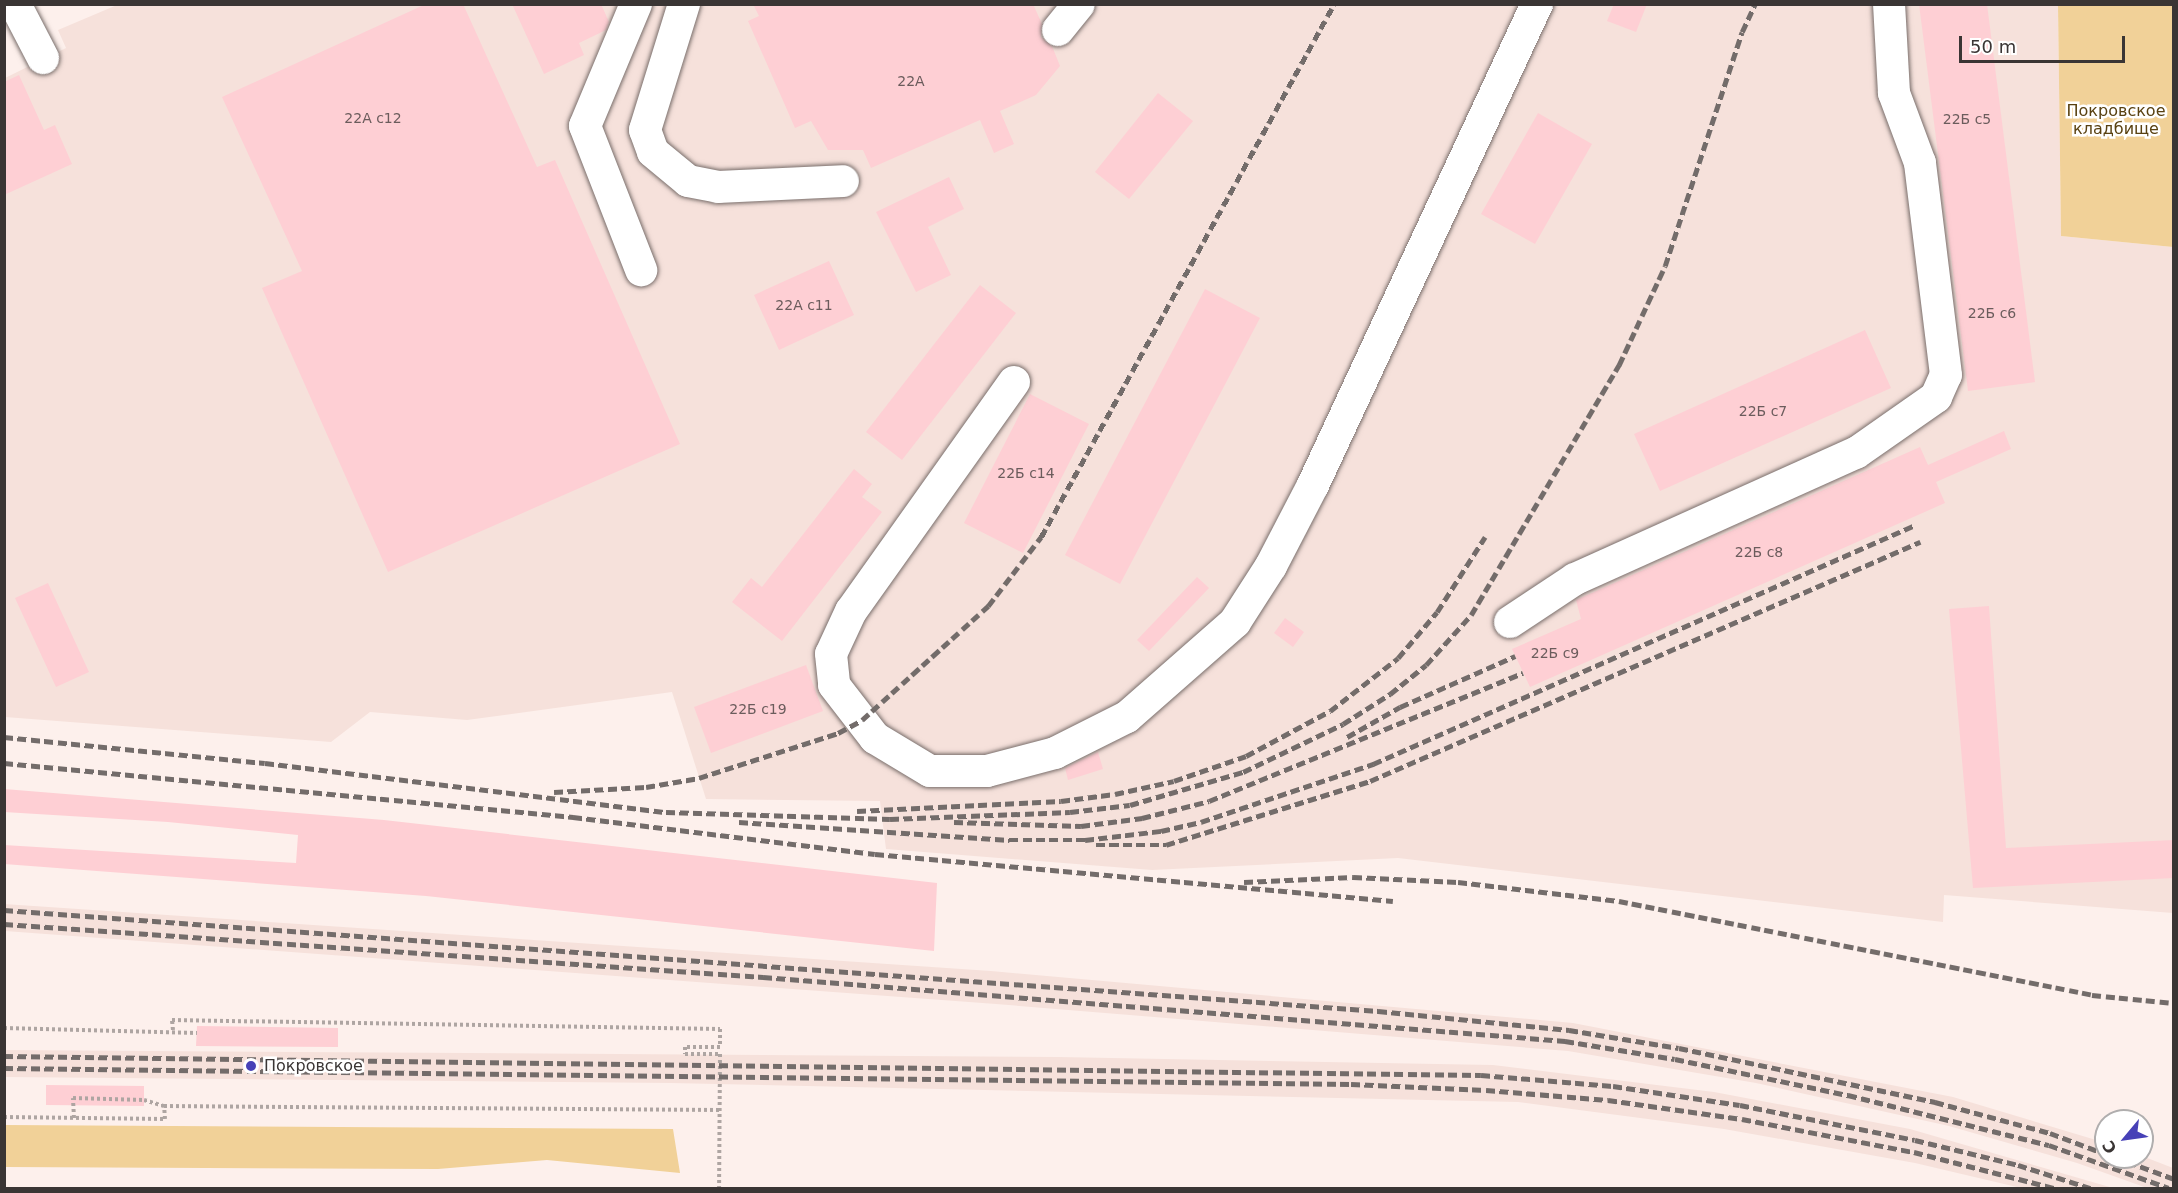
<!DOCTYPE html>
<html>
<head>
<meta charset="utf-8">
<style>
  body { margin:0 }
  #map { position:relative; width:2178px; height:1193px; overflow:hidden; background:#fdf0ec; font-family:"DejaVu Sans",sans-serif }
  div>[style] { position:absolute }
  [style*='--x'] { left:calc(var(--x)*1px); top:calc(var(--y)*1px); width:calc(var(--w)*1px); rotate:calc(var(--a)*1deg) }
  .built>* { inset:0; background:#f6e1db }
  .green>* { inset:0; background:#f1d198 }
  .building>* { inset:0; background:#fecfd4 }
  .path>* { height:4px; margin-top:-2px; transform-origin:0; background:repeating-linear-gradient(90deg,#aea5a2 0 3px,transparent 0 6px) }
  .roads { filter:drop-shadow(0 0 2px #796e6b) drop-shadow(0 0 2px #796e6b) }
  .minor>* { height:32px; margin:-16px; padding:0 16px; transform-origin:16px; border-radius:16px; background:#fff }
  .rail>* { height:4.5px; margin-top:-2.25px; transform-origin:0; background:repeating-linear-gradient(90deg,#736c6a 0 9px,transparent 0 13.5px) }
  .dots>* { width:16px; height:16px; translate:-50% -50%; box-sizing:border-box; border:3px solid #fff; border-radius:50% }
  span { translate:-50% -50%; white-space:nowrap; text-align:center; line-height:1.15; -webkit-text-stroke:5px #fff; paint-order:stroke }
  .number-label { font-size:14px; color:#6b5c5c }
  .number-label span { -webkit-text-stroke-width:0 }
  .park-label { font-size:16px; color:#594111 }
  .poi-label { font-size:16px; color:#3a3534 }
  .left { translate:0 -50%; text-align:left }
  .frame { position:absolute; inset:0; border:6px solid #3a3534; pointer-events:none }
  .north { position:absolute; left:2094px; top:1109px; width:60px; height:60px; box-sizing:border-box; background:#fff; border:2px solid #b0aeae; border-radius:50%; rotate:241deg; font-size:16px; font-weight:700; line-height:24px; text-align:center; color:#3a3534 }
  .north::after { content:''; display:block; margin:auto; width:21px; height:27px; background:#4741b7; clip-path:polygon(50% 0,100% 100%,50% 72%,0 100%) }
  .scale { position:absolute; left:1959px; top:36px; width:166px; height:27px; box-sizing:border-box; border:3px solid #3a3534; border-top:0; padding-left:8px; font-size:18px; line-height:21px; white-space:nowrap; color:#3a3534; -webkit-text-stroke:4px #fff; paint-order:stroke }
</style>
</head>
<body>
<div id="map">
  <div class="built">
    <div style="clip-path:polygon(117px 5px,2058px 5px,2061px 236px,2173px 247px,2173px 913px,1944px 895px,1943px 922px,1398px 858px,1152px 870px,886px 849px,880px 801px,706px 799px,672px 692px,467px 720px,370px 712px,331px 742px,5px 717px,5px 78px,66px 48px,58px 30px)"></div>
    <div style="clip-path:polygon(4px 904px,991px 971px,1573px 1023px,1953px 1097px,2106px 1143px,2106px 1157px,2142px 1156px,2173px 1168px,2173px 1188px,2147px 1188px,2077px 1163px,1949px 1126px,1756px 1083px,1568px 1051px,996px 1004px,5px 931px)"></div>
    <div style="clip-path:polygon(5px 1050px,1058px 1057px,1493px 1065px,1714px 1092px,1910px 1129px,2113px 1188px,2021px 1188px,1915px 1163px,1724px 1129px,1518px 1102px,671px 1083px,5px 1077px)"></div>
  </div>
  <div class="green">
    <div style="clip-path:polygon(2058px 5px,2173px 5px,2173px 247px,2061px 236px)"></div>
    <div style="clip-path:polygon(5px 1125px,673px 1129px,680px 1173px,547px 1160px,438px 1169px,5px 1167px)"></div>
  </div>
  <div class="building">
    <div style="clip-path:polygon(426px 4px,463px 4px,537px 167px,555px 160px,680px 444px,388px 572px,262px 288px,302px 271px,222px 97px)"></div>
    <div style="clip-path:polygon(512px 4px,601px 4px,609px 22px,606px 30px,579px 43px,584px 55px,544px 74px)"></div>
    <div style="clip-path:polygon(753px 4px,1033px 4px,1042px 24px,1041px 37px,1052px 46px,1060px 66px,1036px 95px,1000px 111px,1014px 144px,994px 153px,980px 120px,871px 168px,863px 150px,828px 150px,811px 121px,795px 128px,748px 21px,759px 16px)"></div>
    <div style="clip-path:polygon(1614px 4px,1647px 4px,1636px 32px,1607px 21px)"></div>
    <div style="clip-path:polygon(1919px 4px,1987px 4px,2035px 382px,1968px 391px)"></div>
    <div style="clip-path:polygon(19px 75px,44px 130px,55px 125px,72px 164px,4px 195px,4px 82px)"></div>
    <div style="clip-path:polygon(1158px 93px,1193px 121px,1129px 199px,1095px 172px)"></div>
    <div style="clip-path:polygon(1538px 113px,1592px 144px,1535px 244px,1481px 214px)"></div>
    <div style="clip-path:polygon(949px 177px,964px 209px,928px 227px,951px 275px,916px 292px,876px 212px)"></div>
    <div style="clip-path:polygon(829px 261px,854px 315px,779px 350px,754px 295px)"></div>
    <div style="clip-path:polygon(980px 285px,1016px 313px,902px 460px,866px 432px)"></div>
    <div style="clip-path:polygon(1205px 289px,1260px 318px,1120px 584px,1065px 555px)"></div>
    <div style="clip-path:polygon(1865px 330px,1891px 388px,1660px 491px,1634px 434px)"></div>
    <div style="clip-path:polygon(1030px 394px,1089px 424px,1023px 553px,964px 523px)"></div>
    <div style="clip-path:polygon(2004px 431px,2011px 449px,1936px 482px,1945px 503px,1530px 687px,1512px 649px,1581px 619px,1576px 600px,1920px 447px,1928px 465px)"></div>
    <div style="clip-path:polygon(854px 469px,872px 484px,862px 497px,882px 512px,782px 641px,732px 602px,751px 578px,762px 587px)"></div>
    <div style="clip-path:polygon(1197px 577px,1209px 588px,1149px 651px,1137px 640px)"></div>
    <div style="clip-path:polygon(48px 583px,89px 672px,56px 687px,15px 598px)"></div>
    <div style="clip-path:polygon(1989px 606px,2006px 848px,2174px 840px,2174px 878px,1973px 888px,1949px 609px)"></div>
    <div style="clip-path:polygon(1285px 618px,1304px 632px,1293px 647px,1274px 633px)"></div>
    <div style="clip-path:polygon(806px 665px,823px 711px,711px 753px,694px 707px)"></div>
    <div style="clip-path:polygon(1098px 752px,1103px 769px,1068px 780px,1065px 768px)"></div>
    <div style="clip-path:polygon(4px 789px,384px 820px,937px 883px,934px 951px,426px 896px,4px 864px,4px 845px,296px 863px,298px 835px,168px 822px,4px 812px)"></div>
    <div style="clip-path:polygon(197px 1026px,338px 1028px,338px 1047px,196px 1046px)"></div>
    <div style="clip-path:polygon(46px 1085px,144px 1086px,144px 1106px,46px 1105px)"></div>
  </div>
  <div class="path">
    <div style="--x:4;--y:1028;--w:193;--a:1.5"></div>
    <div style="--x:173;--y:1030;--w:10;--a:-96"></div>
    <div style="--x:172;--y:1020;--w:548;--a:0.94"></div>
    <div style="--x:720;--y:1029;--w:18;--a:90"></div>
    <div style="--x:720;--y:1047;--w:35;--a:180"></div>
    <div style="--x:685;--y:1047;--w:7;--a:90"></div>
    <div style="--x:685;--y:1054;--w:35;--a:0"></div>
    <div style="--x:720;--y:1054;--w:134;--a:90.4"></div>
    <div style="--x:4;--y:1117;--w:161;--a:0.7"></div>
    <div style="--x:165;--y:1119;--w:13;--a:-94"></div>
    <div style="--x:164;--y:1106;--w:556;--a:0.41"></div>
    <div style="--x:74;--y:1118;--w:20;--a:-93"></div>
    <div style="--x:73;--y:1098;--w:71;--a:1.6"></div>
    <div style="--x:144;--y:1100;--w:21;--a:17"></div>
  </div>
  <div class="roads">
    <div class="minor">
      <div style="--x:15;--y:4;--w:61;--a:62.6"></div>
      <div style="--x:636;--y:4;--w:132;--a:112.7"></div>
      <div style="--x:585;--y:126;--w:155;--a:68.7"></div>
      <div style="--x:684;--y:4;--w:132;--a:107.2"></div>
      <div style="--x:645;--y:130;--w:23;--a:70"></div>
      <div style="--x:653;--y:152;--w:45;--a:39.6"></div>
      <div style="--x:688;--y:181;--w:31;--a:11"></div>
      <div style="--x:718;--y:187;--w:125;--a:-2.7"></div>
      <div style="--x:1058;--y:30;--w:33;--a:-51"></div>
      <div style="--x:1014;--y:382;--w:281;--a:125.4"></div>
      <div style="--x:851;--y:611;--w:47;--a:114.9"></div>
      <div style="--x:831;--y:654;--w:31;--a:84"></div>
      <div style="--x:834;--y:685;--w:67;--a:52.3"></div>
      <div style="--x:875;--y:738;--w:64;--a:31"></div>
      <div style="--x:930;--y:771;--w:57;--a:0"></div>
      <div style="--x:987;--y:771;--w:70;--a:-14.8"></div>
      <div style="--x:1055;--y:753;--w:80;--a:-26.6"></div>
      <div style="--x:1127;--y:717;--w:144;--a:-41.3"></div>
      <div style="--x:1235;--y:622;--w:67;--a:-57.3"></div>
      <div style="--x:1271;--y:566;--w:91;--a:-62.6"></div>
      <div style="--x:1313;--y:485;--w:531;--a:-65.03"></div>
      <div style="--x:1510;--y:622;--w:78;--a:-33.5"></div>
      <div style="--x:1575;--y:579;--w:308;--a:-24.2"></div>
      <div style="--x:1856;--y:453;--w:98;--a:-35"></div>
      <div style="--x:1936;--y:397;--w:24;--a:-66"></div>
      <div style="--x:1946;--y:375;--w:214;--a:-97"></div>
      <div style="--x:1920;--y:163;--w:75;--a:-110.4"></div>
      <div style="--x:1894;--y:93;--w:89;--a:-93.2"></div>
    </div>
  </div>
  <div class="rail">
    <div style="--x:4;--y:737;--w:262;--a:5.7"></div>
    <div style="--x:265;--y:763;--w:404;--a:7"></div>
    <div style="--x:666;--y:812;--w:224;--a:1.8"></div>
    <div style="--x:890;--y:819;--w:180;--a:-2.2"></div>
    <div style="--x:1070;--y:812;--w:60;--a:-6.7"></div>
    <div style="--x:1130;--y:805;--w:118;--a:-16.3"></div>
    <div style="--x:1243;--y:772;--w:111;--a:-25.6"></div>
    <div style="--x:1343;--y:724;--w:56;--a:-32.6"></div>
    <div style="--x:1390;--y:694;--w:46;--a:-38.9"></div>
    <div style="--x:1426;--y:665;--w:67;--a:-48"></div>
    <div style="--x:1471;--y:615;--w:291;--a:-59.4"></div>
    <div style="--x:1619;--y:365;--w:109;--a:-65.1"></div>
    <div style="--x:1665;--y:266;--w:246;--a:-71.8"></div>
    <div style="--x:1742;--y:32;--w:31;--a:-65"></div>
    <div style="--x:1347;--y:737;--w:61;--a:-29.5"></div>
    <div style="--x:1400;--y:707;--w:126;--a:-23.9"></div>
    <div style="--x:4;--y:763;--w:572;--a:5.42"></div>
    <div style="--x:573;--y:817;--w:304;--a:7"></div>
    <div style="--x:875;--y:854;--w:520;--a:5.18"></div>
    <div style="--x:554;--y:792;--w:92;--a:-3.1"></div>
    <div style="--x:646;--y:787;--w:54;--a:-9.6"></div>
    <div style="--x:699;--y:778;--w:146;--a:-17.9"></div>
    <div style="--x:838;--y:733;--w:27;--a:-28"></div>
    <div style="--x:862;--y:720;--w:170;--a:-42.1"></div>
    <div style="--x:988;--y:606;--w:87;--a:-52.5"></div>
    <div style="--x:1041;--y:537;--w:608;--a:-61.2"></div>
    <div style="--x:857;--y:811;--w:204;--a:-2.8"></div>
    <div style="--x:1061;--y:801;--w:54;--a:-7.4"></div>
    <div style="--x:1115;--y:794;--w:60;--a:-12.4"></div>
    <div style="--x:1174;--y:781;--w:76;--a:-19.1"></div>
    <div style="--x:1246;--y:756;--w:95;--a:-28.2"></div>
    <div style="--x:1330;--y:711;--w:86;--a:-37.9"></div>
    <div style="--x:1398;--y:658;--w:60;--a:-49.7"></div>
    <div style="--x:1437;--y:612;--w:89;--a:-57.4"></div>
    <div style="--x:739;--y:822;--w:271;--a:3.8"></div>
    <div style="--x:1009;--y:840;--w:76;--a:0"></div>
    <div style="--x:1085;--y:840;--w:77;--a:-6.8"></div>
    <div style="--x:1161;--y:831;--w:41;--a:-12.7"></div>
    <div style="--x:1201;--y:822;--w:182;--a:-18.6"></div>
    <div style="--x:1373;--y:764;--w:590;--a:-23.79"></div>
    <div style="--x:954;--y:822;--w:127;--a:1.8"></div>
    <div style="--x:1081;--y:826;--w:62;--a:-7.5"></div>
    <div style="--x:1142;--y:818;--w:69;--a:-14.2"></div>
    <div style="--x:1209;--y:801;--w:339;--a:-22.2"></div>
    <div style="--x:1096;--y:845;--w:70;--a:0"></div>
    <div style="--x:1166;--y:845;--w:214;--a:-17.4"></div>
    <div style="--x:1370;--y:781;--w:600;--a:-23.49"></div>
    <div style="--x:1244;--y:882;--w:109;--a:-2.6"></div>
    <div style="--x:1353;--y:877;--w:105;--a:2.7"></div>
    <div style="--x:1458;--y:882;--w:162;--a:6.7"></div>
    <div style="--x:1619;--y:901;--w:482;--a:11.2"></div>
    <div style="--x:2092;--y:995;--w:82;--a:5.6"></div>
    <div style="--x:4;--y:910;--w:1378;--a:4.2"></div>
    <div style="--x:1378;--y:1011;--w:192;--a:5.7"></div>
    <div style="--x:1569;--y:1030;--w:111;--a:9.3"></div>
    <div style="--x:1679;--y:1048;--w:262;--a:11.9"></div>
    <div style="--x:1935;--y:1102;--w:119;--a:15.1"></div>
    <div style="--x:2050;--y:1133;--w:60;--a:20.6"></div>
    <div style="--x:4;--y:924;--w:761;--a:3.99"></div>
    <div style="--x:763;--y:977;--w:805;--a:4.56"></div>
    <div style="--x:1565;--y:1041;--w:111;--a:9.3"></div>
    <div style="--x:1675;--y:1059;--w:177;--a:11.8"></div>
    <div style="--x:1848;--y:1095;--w:207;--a:14"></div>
    <div style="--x:2049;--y:1145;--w:127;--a:19.7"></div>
    <div style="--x:4;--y:1056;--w:1477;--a:0.74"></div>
    <div style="--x:1481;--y:1075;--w:132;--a:4.8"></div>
    <div style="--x:1613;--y:1086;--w:128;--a:8.5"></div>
    <div style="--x:1740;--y:1105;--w:178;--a:11.3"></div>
    <div style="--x:1915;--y:1140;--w:106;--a:13.6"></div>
    <div style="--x:2018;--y:1165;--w:76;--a:17.7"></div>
    <div style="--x:4;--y:1068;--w:1347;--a:0.68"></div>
    <div style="--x:1351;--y:1084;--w:135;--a:2.5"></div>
    <div style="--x:1486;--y:1090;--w:122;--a:4.7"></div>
    <div style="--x:1608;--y:1100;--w:135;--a:8.1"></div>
    <div style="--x:1742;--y:1119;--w:175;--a:10.9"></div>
    <div style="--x:1914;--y:1152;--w:145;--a:14.4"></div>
    <div style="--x:2115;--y:1157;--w:63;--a:20.4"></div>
  </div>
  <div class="dots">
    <div style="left:251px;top:1066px;background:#4741b7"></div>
  </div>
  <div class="number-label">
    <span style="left:911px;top:81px">22А</span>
    <span style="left:373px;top:118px">22А с12</span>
    <span style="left:1967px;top:119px">22Б с5</span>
    <span style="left:804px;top:305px">22А с11</span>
    <span style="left:1992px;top:313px">22Б с6</span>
    <span style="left:1763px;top:411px">22Б с7</span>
    <span style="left:1026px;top:473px">22Б с14</span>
    <span style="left:1759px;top:552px">22Б с8</span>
    <span style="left:1555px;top:653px">22Б с9</span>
    <span style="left:758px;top:709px">22Б с19</span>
  </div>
  <div class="park-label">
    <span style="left:2116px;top:120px">Покровское<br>кладбище</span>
  </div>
  <div class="poi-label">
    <span class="left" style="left:264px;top:1066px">Покровское</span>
  </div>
  <div class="frame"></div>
  <div class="north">С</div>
  <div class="scale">50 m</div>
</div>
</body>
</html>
